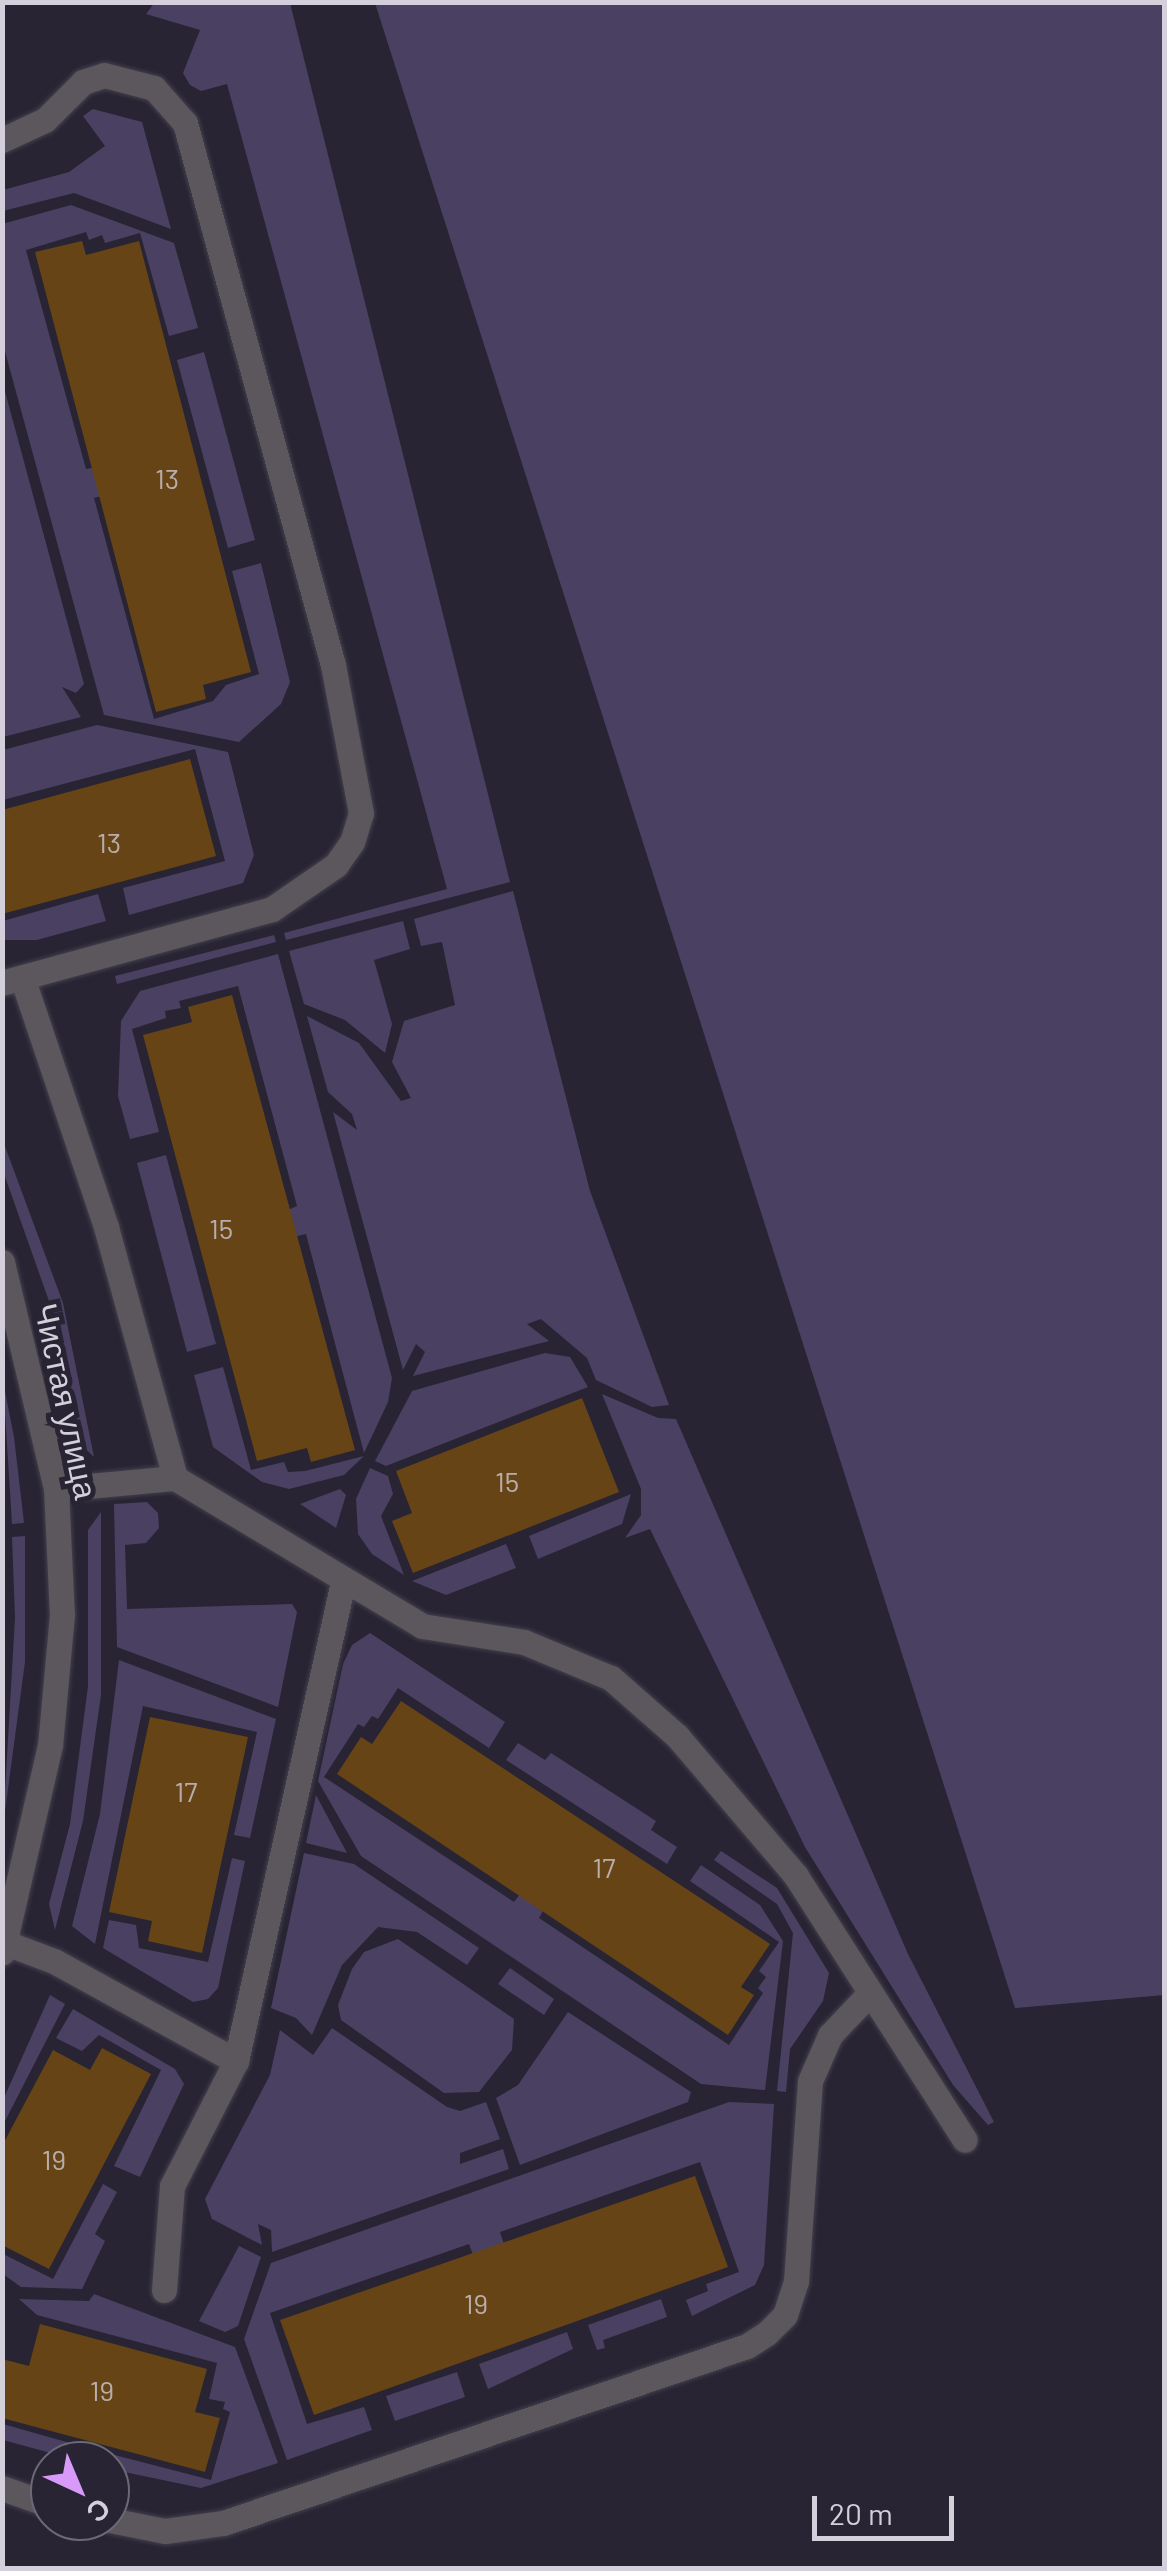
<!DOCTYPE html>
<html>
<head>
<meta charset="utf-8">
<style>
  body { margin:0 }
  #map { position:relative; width:1167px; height:2571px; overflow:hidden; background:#282433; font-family:Barlow,sans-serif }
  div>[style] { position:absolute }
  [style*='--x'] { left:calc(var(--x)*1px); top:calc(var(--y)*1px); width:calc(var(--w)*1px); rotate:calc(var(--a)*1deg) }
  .green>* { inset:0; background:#4a4062 }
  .building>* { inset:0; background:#674415 }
  .roads { filter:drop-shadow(0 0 2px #43404e) drop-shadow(0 0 2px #43404e) }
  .service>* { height:25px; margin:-12.5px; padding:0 12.5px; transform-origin:12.5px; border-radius:12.5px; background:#5c565d }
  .minor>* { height:25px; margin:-12.5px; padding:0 12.5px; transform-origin:12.5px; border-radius:12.5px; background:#5c565d }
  span { translate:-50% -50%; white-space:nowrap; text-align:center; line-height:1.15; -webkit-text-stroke:10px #282433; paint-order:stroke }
  .number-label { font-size:28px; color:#b8adaa }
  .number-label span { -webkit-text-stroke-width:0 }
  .street-label { font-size:32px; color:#d3d0db }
  .frame { position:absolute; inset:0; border:5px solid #d3d0db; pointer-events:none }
  .north { position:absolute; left:30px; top:2441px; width:100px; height:100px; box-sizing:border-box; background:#282433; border:2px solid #6c6976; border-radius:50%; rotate:136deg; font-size:28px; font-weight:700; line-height:40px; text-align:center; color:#d3d0db }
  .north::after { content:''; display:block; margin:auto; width:35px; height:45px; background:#d89af8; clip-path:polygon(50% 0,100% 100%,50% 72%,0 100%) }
  .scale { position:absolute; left:812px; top:2496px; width:142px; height:45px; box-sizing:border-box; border:5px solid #d3d0db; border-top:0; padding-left:12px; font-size:30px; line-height:35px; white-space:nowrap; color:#d3d0db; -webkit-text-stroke:8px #282433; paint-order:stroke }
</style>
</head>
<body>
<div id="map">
  <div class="green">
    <div style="clip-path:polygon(155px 2px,290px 3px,510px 882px,286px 940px,284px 933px,447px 889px,227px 84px,201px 91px,190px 85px,183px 73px,200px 30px,146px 14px)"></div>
    <div style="clip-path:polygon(375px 3px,1164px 3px,1164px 1995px,1015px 2008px)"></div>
    <div style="clip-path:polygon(93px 109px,142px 122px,171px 229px,74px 193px,3px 211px,3px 190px,69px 172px,105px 146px,83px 116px)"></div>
    <div style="clip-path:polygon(71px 205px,174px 243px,198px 328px,169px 336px,140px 233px,105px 243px,102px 235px,89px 240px,86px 232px,26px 250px,86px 469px,107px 465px,112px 493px,94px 498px,154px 719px,213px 701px,226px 685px,259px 674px,232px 571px,261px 563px,290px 682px,281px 704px,239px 742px,104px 715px,3px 344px,2px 224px)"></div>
    <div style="clip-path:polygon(204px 352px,255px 540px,228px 548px,177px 360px)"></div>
    <div style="clip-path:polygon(3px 384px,84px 684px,76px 693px,62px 687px,81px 717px,3px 737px)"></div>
    <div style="clip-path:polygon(97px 725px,228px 752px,254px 855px,243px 883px,129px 915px,123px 888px,225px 861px,195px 749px,3px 800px,3px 750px)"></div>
    <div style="clip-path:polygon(513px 891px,590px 1191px,669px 1405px,652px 1407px,596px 1380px,587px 1358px,541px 1319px,527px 1324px,549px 1341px,413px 1376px,425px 1352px,416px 1344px,403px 1370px,333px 1112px,357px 1130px,352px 1114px,328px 1092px,307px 1016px,359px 1043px,401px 1101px,411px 1098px,392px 1062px,404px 1021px,455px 1005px,442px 942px,421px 946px,414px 919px)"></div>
    <div style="clip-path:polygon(98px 894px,106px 921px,37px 940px,3px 940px,3px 921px)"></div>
    <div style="clip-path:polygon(403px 921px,410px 949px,374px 960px,392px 1024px,385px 1053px,345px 1020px,304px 1004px,289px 951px)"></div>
    <div style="clip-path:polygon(274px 935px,276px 942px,117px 984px,115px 976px)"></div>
    <div style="clip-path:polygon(278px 954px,392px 1378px,388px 1402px,364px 1453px,306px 1234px,285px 1239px,279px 1214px,297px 1206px,238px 986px,179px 1001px,181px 1008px,165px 1011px,166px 1018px,132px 1029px,159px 1132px,130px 1139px,118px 1096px,121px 1021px,140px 991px)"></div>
    <div style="clip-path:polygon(3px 1141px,63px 1303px,94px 1457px,80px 1444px,55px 1318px,3px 1171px)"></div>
    <div style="clip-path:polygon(166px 1155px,216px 1344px,187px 1352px,137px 1163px)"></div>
    <div style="clip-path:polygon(545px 1353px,570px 1357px,588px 1387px,386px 1466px,375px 1461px,412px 1391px)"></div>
    <div style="clip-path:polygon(223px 1367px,251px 1470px,284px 1462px,288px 1472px,305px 1471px,364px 1456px,344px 1475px,289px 1489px,262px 1482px,213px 1447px,194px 1375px)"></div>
    <div style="clip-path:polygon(3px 1381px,14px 1437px,24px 1523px,12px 1524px)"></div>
    <div style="clip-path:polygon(602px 1394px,658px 1418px,676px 1419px,908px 1954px,994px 2122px,988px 2125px,953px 2085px,805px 1847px,650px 1529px,625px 1538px,641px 1515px,641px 1489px)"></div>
    <div style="clip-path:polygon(370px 1468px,388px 1476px,393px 1494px,381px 1516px,404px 1575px,372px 1554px,358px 1534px,356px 1499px)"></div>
    <div style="clip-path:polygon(340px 1489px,346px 1495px,336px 1528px,300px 1504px)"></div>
    <div style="clip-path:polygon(631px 1494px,622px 1524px,538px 1559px,529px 1536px)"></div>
    <div style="clip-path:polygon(147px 1502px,158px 1513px,159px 1528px,146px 1543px,125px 1545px,127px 1609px,292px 1604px,297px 1612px,278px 1707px,117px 1647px,114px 1504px)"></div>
    <div style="clip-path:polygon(101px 1512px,101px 1695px,83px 1821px,55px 1930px,49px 1904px,70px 1824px,88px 1686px,88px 1530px)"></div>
    <div style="clip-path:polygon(25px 1536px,25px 1662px,3px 1826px,15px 1618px,12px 1537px)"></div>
    <div style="clip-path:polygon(506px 1544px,516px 1568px,446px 1595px,412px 1581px)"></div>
    <div style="clip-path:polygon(370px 1633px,505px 1722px,489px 1748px,398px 1688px,378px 1719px,372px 1716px,364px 1727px,358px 1724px,324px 1777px,514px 1902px,529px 1882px,551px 1896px,539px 1918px,729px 2045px,763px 1993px,758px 1988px,766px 1977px,759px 1971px,779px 1942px,690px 1881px,701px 1865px,760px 1905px,783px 1941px,765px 2090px,701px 2084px,361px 1856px,318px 1781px,343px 1664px,352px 1645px)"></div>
    <div style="clip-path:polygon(119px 1660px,276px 1719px,250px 1838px,234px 1835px,257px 1732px,143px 1706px,95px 1944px,72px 1926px,100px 1814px)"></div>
    <div style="clip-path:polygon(518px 1743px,545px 1760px,551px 1753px,656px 1821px,651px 1830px,677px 1847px,667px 1864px,506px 1760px)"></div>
    <div style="clip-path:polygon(316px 1795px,347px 1853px,306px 1843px)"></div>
    <div style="clip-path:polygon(721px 1851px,777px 1888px,829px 1973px,823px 2001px,790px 2049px,786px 2092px,777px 2091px,793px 1933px,777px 1904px,714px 1860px)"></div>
    <div style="clip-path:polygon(304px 1853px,354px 1864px,479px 1948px,467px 1965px,417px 1932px,378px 1927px,342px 1965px,312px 2035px,296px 2018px,271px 2008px)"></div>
    <div style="clip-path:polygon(232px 1858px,245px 1861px,218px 1988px,208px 1999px,193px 2002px,103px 1948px,109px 1920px,136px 1925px,139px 1948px,208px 1962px)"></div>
    <div style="clip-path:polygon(398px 1939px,514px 2019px,512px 2050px,479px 2092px,444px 2093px,341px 2020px,338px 2005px,352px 1969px,364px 1952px)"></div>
    <div style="clip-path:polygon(510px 1968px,554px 1999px,544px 2015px,498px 1984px)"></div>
    <div style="clip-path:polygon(50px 1995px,65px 2004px,3px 2125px,3px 2100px)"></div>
    <div style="clip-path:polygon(73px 2009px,175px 2069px,184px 2084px,140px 2177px,114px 2166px,161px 2070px,99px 2035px,82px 2051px,56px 2038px)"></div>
    <div style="clip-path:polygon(568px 2012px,691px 2092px,688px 2102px,520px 2165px,496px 2098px,518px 2085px)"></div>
    <div style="clip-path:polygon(332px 2028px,447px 2107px,460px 2111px,486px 2102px,500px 2139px,460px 2153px,460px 2164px,503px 2149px,509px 2169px,272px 2252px,271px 2230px,258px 2224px,262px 2245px,212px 2219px,205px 2199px,270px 2075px,280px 2030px,313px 2055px)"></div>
    <div style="clip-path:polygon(729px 2102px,774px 2104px,764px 2265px,755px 2285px,692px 2316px,686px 2300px,708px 2291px,706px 2284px,739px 2272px,700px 2162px,500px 2232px,508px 2257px,478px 2268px,469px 2244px,270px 2313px,307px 2424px,364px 2407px,372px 2430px,287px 2460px,244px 2339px,271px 2263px)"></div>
    <div style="clip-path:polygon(103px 2184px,117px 2192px,95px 2234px,105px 2241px,82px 2289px,21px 2287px,3px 2274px,3px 2254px,53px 2279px)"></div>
    <div style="clip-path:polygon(239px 2246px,261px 2257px,238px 2326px,225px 2332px,199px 2321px)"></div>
    <div style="clip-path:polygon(94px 2294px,235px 2347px,278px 2463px,201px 2488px,110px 2469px,107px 2453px,211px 2480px,230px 2412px,223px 2409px,225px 2402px,209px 2399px,217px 2363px,37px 2315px,19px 2299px,89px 2301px)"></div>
    <div style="clip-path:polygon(661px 2299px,667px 2317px,603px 2340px,605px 2348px,597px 2350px,588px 2325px)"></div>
    <div style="clip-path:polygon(567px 2332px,573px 2349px,488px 2389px,479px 2364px)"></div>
    <div style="clip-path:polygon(457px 2372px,465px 2397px,395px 2421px,386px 2396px)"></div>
    <div style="clip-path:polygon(3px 2424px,84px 2447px,80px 2461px,3px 2440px)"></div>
  </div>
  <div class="building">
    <div style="clip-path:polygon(82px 241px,86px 255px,139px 241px,251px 672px,203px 685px,206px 699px,156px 712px,35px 252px)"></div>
    <div style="clip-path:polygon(190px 759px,216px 856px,2px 914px,2px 810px)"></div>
    <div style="clip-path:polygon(232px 995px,355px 1450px,311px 1462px,307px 1448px,257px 1461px,143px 1035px,192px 1022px,188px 1007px)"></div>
    <div style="clip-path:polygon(582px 1398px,619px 1492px,413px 1573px,392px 1521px,412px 1513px,396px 1471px)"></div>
    <div style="clip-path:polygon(401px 1701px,770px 1944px,741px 1987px,754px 1995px,728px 2035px,337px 1774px,361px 1737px,372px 1744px)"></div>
    <div style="clip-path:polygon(150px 1717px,248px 1737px,202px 1953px,148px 1941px,152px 1921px,109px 1912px)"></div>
    <div style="clip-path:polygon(102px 2048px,151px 2074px,49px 2269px,2px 2245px,2px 2146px,53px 2050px,90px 2070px)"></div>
    <div style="clip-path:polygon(695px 2176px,728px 2267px,314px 2415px,280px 2320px)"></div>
    <div style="clip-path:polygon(40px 2324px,207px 2369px,195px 2412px,220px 2418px,205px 2472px,2px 2418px,2px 2359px,29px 2366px)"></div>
  </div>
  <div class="roads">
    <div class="service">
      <div style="--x:2;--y:140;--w:47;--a:-24.9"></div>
      <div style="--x:45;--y:120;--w:54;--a:-45"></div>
      <div style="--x:83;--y:82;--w:22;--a:-18"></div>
      <div style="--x:104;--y:75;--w:52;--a:14.6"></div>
      <div style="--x:154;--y:88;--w:47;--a:48.5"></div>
      <div style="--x:185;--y:123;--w:562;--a:74.73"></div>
      <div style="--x:333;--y:665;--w:151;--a:79.3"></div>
      <div style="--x:361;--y:813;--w:30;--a:107"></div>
      <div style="--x:352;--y:842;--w:28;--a:125"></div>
      <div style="--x:336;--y:865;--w:78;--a:145.5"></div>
      <div style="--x:272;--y:909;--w:280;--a:164.7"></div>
      <div style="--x:23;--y:980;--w:261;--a:71.4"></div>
      <div style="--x:106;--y:1227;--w:260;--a:74.6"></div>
      <div style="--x:56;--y:1489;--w:120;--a:-5.3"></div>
      <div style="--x:175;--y:1478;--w:288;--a:30.9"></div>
      <div style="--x:422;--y:1626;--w:103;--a:8.9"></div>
      <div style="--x:524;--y:1642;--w:94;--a:22.5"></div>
      <div style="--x:611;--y:1678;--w:88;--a:41.3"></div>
      <div style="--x:677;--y:1736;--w:184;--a:49.6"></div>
      <div style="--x:796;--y:1876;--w:313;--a:57.4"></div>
      <div style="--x:6;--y:1943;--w:51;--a:20.6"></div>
      <div style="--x:54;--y:1961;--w:208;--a:28.8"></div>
      <div style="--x:164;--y:2290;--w:104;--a:-85.6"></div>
      <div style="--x:172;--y:2186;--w:140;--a:-62.9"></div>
      <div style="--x:236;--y:2061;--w:491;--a:-77.4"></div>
      <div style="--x:2;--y:2488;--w:51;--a:19.5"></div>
      <div style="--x:110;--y:2520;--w:56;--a:11.3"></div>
      <div style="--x:165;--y:2531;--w:59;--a:-7.9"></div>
      <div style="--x:223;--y:2523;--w:553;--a:-18.66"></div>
      <div style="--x:747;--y:2346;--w:24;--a:-33"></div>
      <div style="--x:767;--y:2333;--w:25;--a:-45"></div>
      <div style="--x:785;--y:2315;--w:36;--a:-72"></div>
      <div style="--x:796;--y:2281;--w:200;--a:-86"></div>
      <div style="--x:810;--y:2081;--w:50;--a:-66.5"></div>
      <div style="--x:830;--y:2035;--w:57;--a:-46.4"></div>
    </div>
    <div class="minor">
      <div style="--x:2;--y:1262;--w:233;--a:76.6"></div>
      <div style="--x:56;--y:1489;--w:125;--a:87.3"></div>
      <div style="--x:62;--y:1614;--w:132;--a:95.2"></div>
      <div style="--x:50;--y:1745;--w:213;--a:103"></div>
    </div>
  </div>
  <div class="number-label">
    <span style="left:167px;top:478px">13</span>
    <span style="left:109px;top:842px">13</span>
    <span style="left:221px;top:1228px">15</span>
    <span style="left:507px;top:1481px">15</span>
    <span style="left:186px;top:1791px">17</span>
    <span style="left:604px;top:1867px">17</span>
    <span style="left:54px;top:2159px">19</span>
    <span style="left:476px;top:2303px">19</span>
    <span style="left:102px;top:2390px">19</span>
  </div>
  <div class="street-label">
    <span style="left:67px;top:1401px;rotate:78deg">Чистая улица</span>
  </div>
  <div class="frame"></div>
  <div class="north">С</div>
  <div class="scale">20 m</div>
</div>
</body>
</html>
